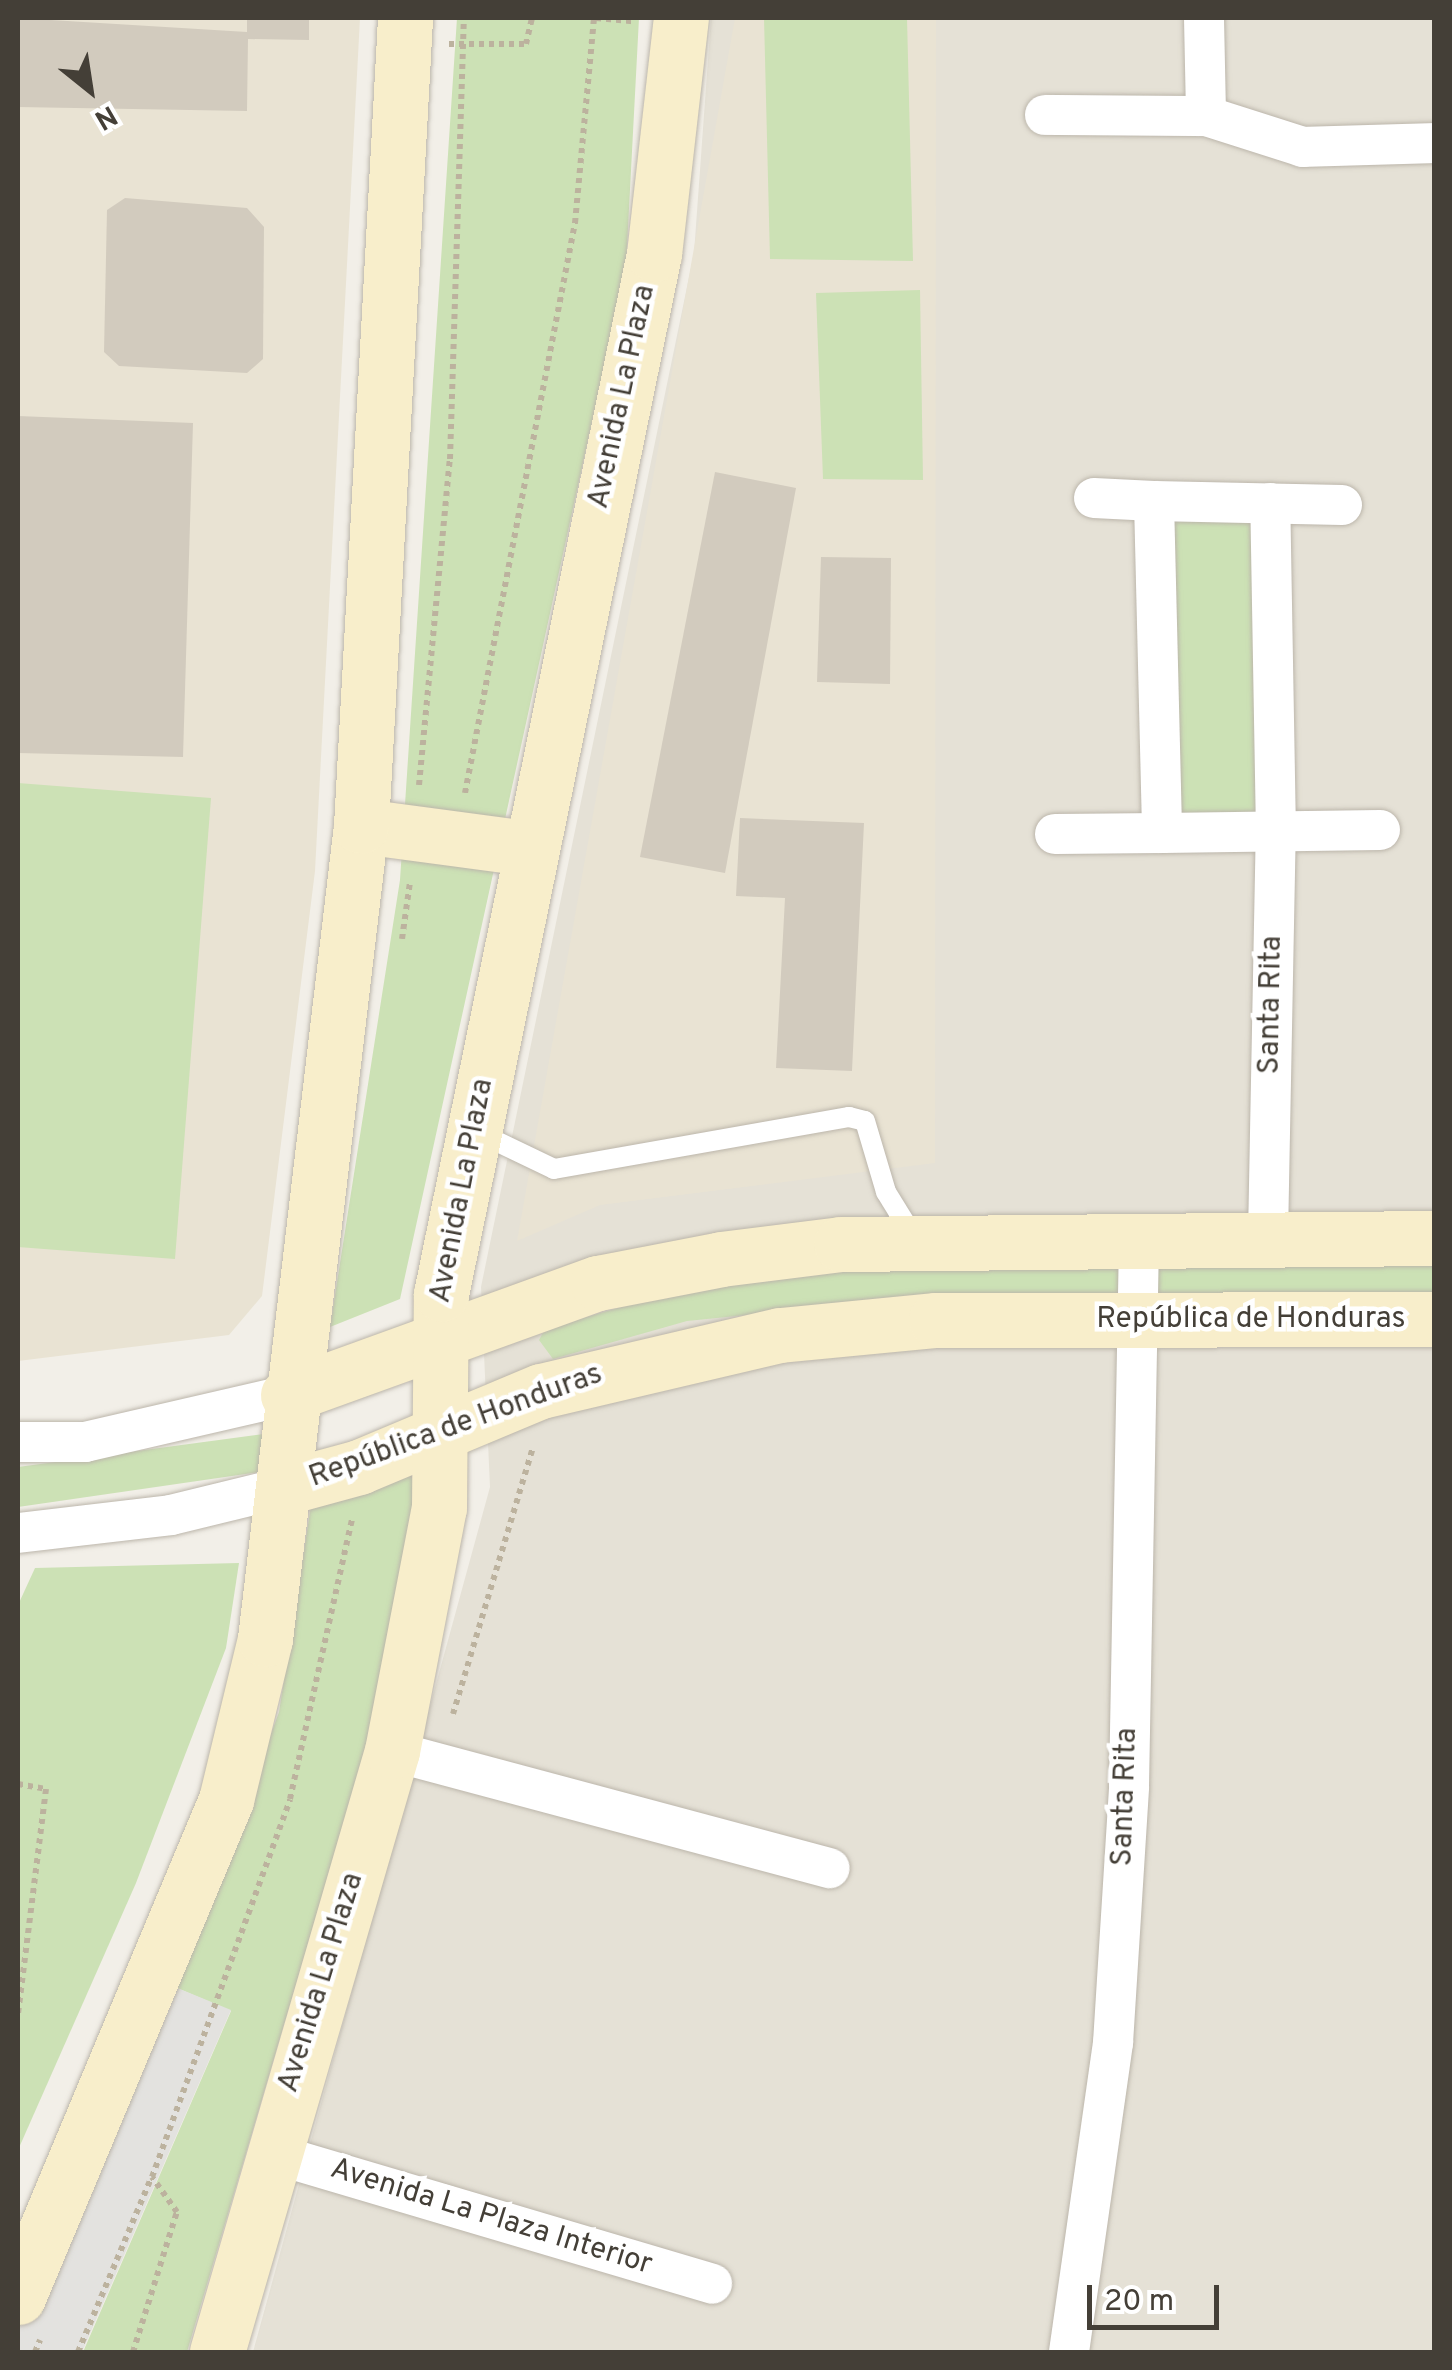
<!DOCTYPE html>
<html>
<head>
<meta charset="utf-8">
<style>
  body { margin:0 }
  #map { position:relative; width:1452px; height:2370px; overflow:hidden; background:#f2efe8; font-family:Overpass,sans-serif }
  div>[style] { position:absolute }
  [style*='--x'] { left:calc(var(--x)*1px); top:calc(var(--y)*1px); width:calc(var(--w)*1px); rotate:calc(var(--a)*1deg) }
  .residential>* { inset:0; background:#e5e1d6 }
  .education>* { inset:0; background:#e9e3d3 }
  .green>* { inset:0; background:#cce1b5 }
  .parking>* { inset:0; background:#e3e2df }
  .building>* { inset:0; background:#d2cbbe }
  .path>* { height:6px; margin-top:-3px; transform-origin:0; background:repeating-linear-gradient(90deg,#bcb29e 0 5px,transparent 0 10px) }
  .roads { filter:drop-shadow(0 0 2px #bcb6ab) drop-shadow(0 0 2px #bcb6ab) }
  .lane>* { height:20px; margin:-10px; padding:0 10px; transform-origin:10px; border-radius:10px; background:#fff }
  .street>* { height:40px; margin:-20px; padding:0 20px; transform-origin:20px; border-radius:20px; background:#fff }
  .secondary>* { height:55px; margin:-27.5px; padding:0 27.5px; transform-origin:27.5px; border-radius:27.5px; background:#f8eecb }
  span { translate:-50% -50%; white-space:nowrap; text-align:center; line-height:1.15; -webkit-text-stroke:9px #fff; paint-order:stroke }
  .street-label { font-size:30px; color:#443f37 }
  .frame { position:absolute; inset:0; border:20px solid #443f37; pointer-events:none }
  .north { position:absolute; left:40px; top:40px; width:100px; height:100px; -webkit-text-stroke:8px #fff; paint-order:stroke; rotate:150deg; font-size:28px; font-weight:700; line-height:40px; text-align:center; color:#443f37 }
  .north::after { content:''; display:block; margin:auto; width:35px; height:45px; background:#443f37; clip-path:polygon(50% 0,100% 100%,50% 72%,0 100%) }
  .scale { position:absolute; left:1087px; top:2285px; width:132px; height:45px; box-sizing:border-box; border:5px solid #443f37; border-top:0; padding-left:12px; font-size:30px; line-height:35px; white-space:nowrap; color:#443f37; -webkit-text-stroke:8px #fff; paint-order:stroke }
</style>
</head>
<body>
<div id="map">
  <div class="residential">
    <div style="clip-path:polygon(711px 18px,1434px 18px,1434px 2352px,253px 2352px,490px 1487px,481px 1287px,694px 253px)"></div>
  </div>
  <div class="education">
    <div style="clip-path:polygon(18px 18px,360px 18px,315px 871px,262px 1296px,229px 1335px,18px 1361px)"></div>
    <div style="clip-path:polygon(735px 18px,936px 18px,935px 1163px,600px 1205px,517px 1241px)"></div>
  </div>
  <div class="green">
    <div style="clip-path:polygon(457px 18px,639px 18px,626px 266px,400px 1299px,330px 1327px,400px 880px)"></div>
    <div style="clip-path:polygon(764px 18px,907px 18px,913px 261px,770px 259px)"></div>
    <div style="clip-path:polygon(920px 290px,923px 480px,823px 479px,816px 293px)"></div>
    <div style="clip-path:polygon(1259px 516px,1263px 818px,1174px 819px,1171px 517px)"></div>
    <div style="clip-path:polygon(18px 783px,211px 798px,175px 1259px,18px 1247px)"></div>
    <div style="clip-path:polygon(1434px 1262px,1434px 1294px,917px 1298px,687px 1321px,553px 1359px,539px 1340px,545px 1329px,663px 1295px,785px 1271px)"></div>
    <div style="clip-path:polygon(264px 1434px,260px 1472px,18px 1507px,18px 1467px)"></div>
    <div style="clip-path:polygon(423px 1455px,382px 1694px,187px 2352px,83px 2352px,231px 2011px,177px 1988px,279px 1712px,312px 1499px)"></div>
    <div style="clip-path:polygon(239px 1563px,226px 1648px,136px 1883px,18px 2150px,18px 1605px,35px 1568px)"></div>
  </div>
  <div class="parking">
    <div style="clip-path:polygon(153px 1978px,231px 2010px,82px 2352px,18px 2352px,18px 2297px)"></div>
  </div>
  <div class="building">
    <div style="clip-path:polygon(18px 18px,247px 32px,247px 18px,309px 18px,309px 40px,248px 39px,247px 111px,18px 107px)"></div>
    <div style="clip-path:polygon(125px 198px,247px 208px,264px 227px,263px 359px,247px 373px,119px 366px,104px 352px,107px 210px)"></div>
    <div style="clip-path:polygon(18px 416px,193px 423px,183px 757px,18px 753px)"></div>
    <div style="clip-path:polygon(715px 472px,796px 488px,725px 873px,640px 857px)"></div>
    <div style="clip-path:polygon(821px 557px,891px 558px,890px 684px,817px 682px)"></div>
    <div style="clip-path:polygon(740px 818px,864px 823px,852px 1071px,776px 1068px,785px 898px,736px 896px)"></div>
  </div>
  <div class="path">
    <div style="--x:596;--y:18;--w:37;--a:5"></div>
    <div style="--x:449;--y:44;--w:77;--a:0"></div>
    <div style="--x:526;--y:44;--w:27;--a:-77"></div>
    <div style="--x:419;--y:785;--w:327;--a:-84.6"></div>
    <div style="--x:450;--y:459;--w:441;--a:-88.2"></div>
    <div style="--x:465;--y:793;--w:581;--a:-79.08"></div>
    <div style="--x:575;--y:223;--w:206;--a:-84.7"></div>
    <div style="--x:402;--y:939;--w:58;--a:-82"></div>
    <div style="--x:453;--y:1714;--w:278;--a:-73.3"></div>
    <div style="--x:18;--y:1784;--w:28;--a:10"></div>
    <div style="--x:46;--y:1789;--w:228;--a:97.1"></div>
    <div style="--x:35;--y:2352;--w:13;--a:-67"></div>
    <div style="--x:78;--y:2352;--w:189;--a:-67.2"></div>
    <div style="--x:133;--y:2352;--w:147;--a:-72.6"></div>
    <div style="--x:177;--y:2212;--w:43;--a:-125.5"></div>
    <div style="--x:152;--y:2177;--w:402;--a:-69.9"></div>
    <div style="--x:290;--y:1799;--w:286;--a:-77.5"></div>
  </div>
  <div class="roads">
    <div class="lane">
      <div style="--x:477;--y:1132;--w:85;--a:25.7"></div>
      <div style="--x:554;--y:1169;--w:300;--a:-10"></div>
      <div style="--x:849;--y:1117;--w:16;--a:14"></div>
      <div style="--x:865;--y:1121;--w:74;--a:73.5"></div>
      <div style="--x:886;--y:1192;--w:55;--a:58.3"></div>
    </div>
    <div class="street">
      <div style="--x:1204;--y:18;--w:98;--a:88.8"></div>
      <div style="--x:1206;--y:116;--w:102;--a:17.7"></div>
      <div style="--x:1303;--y:147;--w:131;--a:-1.7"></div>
      <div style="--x:1045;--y:115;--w:161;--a:0.4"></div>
      <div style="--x:1094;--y:498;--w:60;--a:2.9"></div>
      <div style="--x:1342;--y:505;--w:188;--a:-178.8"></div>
      <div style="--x:1154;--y:501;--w:332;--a:88.6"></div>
      <div style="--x:1162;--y:833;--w:218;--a:-0.8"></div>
      <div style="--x:1055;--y:834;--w:107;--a:-0.5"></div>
      <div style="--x:1268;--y:1237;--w:404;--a:-88.9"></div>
      <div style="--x:1276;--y:833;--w:330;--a:-91"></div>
      <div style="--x:18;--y:1442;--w:67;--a:0"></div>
      <div style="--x:85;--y:1442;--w:208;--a:-13"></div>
      <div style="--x:18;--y:1533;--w:154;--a:-6.7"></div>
      <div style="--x:171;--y:1515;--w:118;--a:-13.7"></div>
      <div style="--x:392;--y:1751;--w:453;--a:15"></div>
      <div style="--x:271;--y:2153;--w:460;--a:16.5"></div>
      <div style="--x:1069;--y:2352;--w:312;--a:-81.9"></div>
      <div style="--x:1113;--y:2043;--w:257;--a:-86.4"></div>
      <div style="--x:1129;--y:1786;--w:548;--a:-88.95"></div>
    </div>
    <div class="secondary">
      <div style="--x:361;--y:826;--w:166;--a:7.6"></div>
      <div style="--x:288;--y:1395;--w:330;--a:-19.9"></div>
      <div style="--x:598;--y:1283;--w:125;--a:-11"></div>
      <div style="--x:721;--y:1259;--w:121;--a:-7.1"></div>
      <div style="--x:841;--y:1244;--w:593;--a:-0.58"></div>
      <div style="--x:286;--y:1487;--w:76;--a:-15.3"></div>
      <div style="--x:359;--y:1467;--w:197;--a:-22.7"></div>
      <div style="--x:541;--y:1391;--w:245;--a:-13.2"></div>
      <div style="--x:780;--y:1335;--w:157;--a:-5.5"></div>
      <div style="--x:936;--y:1320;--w:498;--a:-0.1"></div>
      <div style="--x:18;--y:2297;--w:539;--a:-67.29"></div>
      <div style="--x:226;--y:1800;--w:166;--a:-76.4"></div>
      <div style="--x:265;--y:1639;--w:819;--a:-83.27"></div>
      <div style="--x:361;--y:826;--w:809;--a:-86.88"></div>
      <div style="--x:217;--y:2352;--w:626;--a:-73.77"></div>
      <div style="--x:392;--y:1751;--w:248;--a:-79.1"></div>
      <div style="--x:439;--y:1508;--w:214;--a:-89.5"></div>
      <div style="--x:441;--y:1294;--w:1062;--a:-78.43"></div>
      <div style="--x:654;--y:254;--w:238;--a:-83.5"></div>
    </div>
  </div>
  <div class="street-label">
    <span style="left:623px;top:397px;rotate:-78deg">Avenida La Plaza</span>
    <span style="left:1272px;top:1005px;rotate:-89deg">Santa Rita</span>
    <span style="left:463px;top:1191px;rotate:-79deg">Avenida La Plaza</span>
    <span style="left:1251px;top:1320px">República de Honduras</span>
    <span style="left:456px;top:1427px;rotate:-20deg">República de Honduras</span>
    <span style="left:1126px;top:1797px;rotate:-88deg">Santa Rita</span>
    <span style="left:322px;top:1983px;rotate:-73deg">Avenida La Plaza</span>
    <span style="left:491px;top:2218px;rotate:17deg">Avenida La Plaza Interior</span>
  </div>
  <div class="frame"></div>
  <div class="north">N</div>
  <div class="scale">20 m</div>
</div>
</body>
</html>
